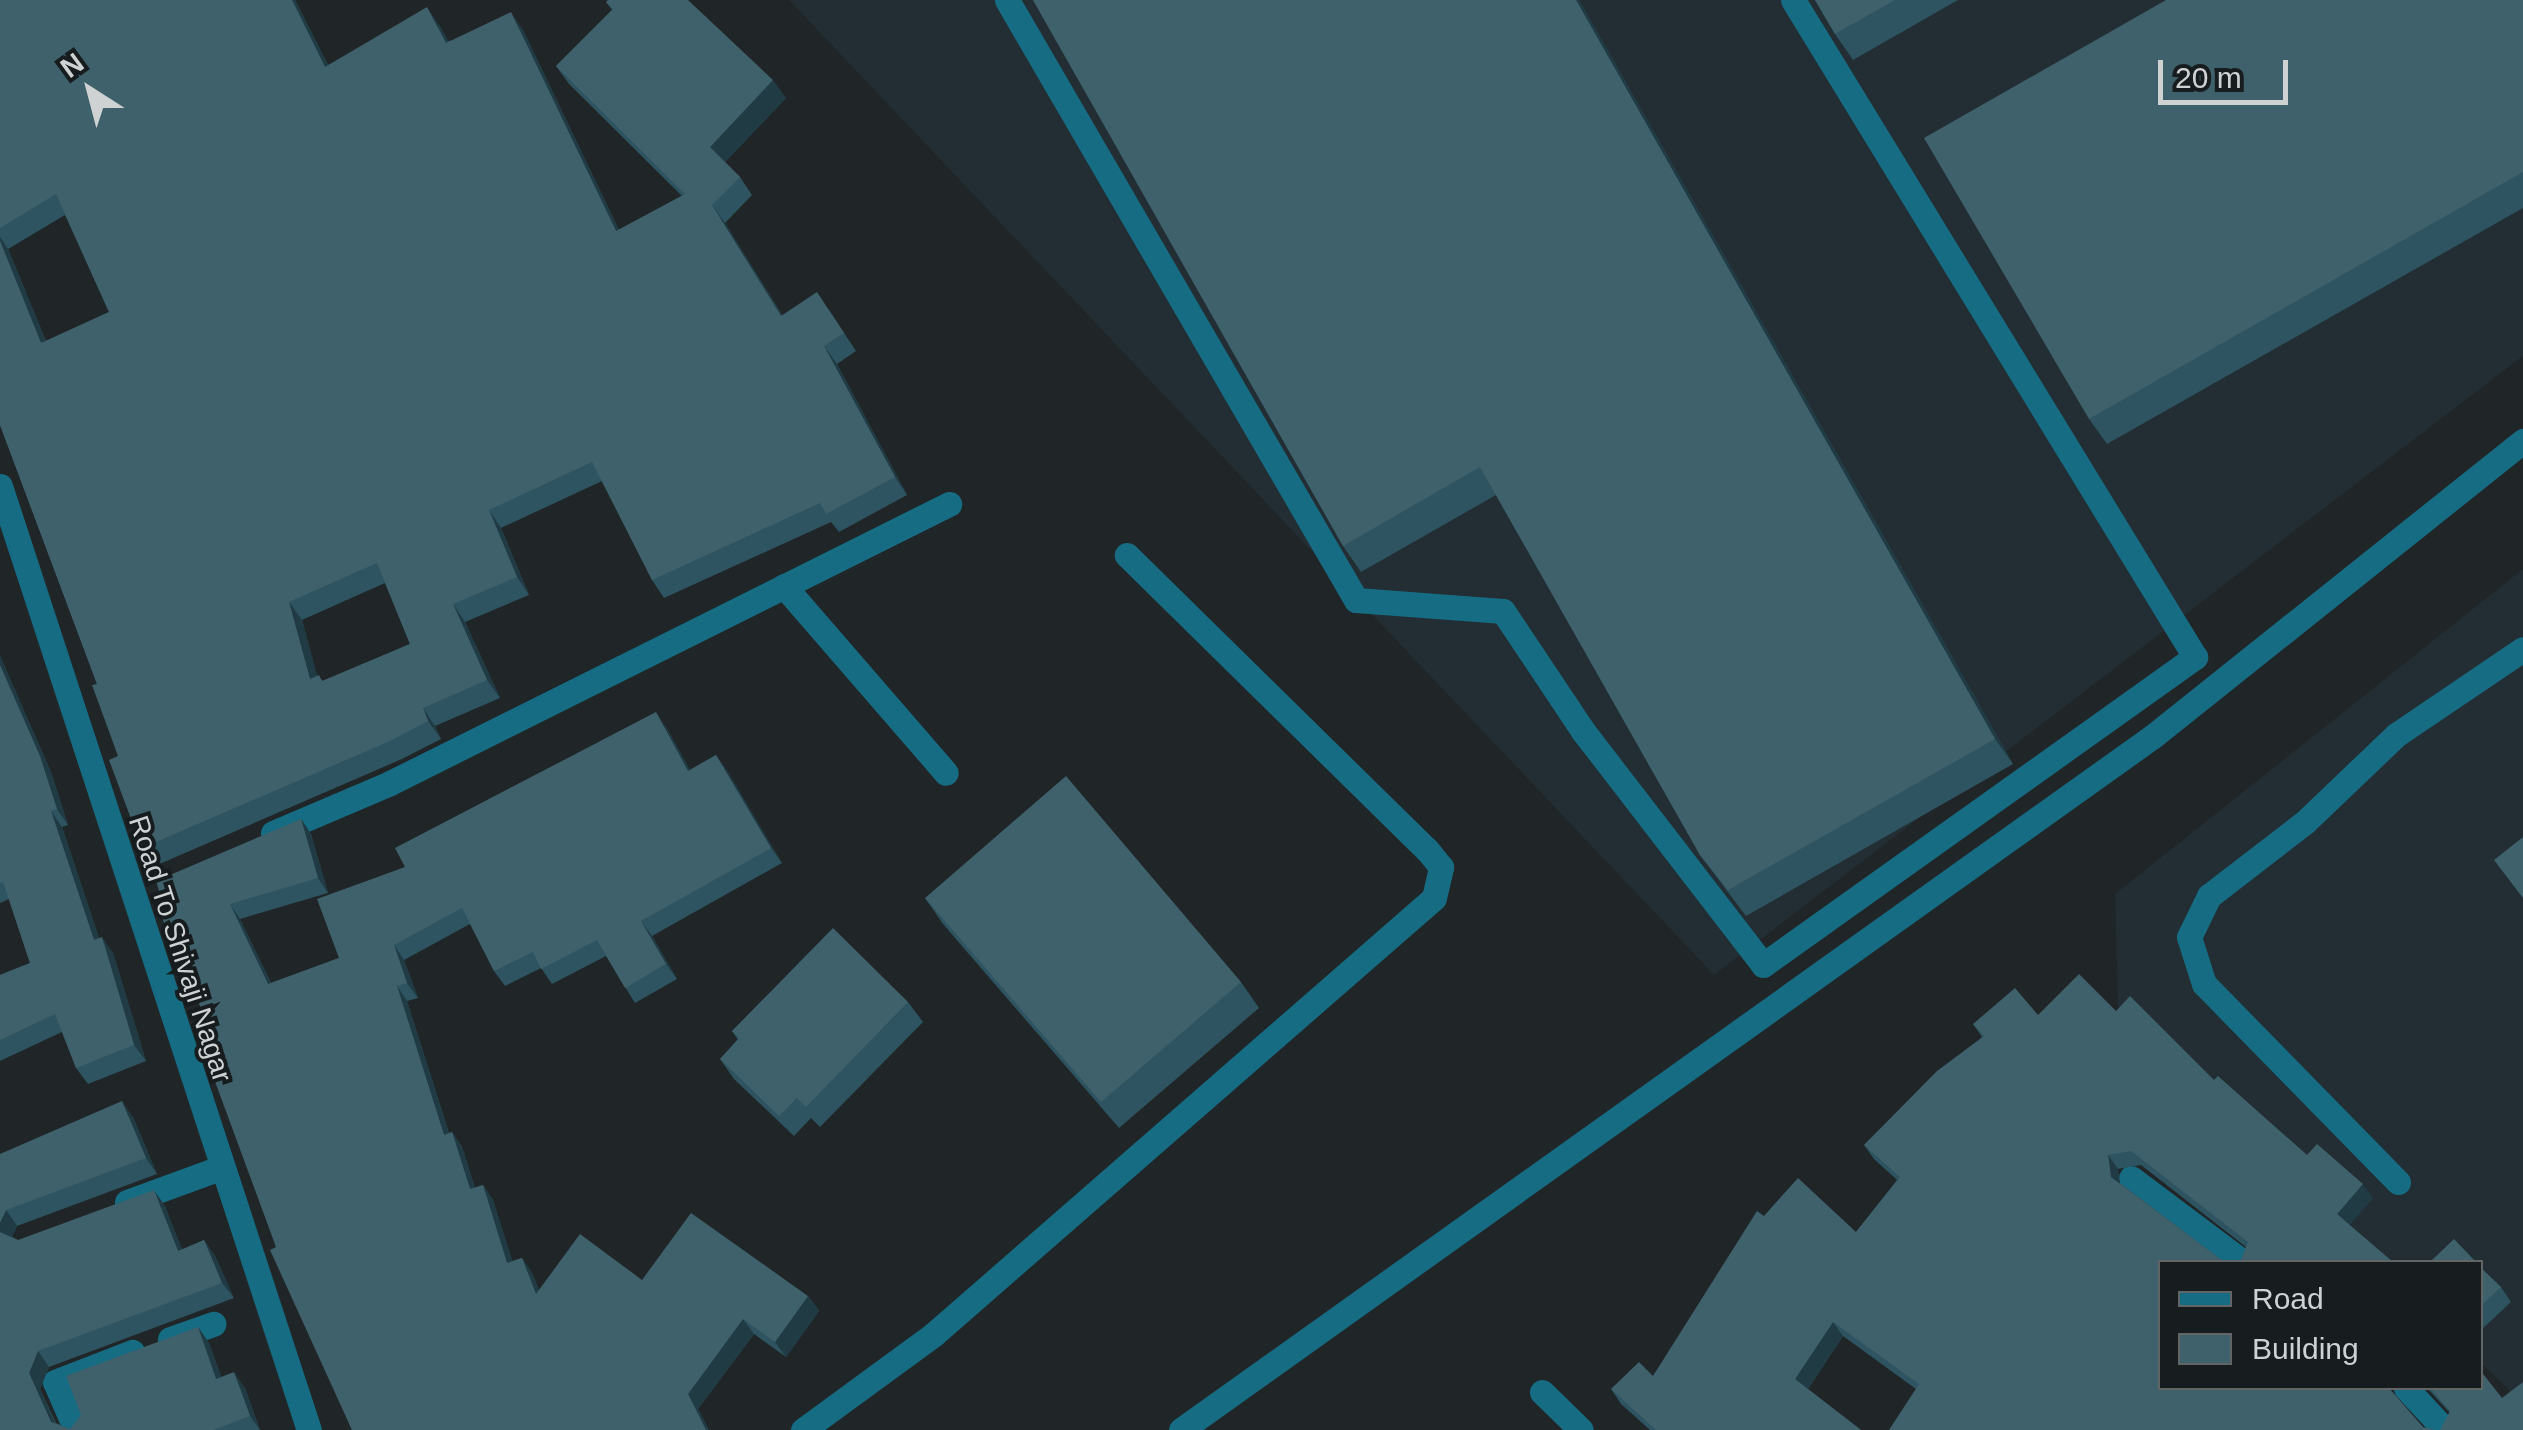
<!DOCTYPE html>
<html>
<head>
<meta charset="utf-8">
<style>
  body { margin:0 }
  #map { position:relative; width:2523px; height:1430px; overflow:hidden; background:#202527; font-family:Helvetica,sans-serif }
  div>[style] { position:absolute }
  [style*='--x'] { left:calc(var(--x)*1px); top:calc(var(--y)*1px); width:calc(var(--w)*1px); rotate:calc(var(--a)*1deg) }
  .built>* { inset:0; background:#222e33 }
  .minor>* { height:25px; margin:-12.5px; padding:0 12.5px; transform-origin:12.5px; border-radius:12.5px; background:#166c83 }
  .wall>* { inset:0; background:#2d5460 }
  .shaded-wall>* { inset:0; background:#213b44 }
  .building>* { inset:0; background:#3f616c }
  span { translate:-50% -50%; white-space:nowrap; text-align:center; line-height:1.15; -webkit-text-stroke:8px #171c1e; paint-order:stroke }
  .street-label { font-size:28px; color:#cfd2d3 }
  .legend { position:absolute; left:2158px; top:1260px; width:325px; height:130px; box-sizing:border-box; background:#171c1e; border:2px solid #616566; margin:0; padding:12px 18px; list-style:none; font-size:30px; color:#cfd2d3 }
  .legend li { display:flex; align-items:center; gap:20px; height:50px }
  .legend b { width:50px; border:2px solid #616566 }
  .north { position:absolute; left:40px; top:40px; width:100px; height:100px; -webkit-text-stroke:8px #171c1e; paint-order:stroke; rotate:324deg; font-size:28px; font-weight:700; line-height:40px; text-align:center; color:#cfd2d3 }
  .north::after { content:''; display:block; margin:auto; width:35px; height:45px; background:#cfd2d3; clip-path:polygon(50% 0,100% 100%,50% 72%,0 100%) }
  .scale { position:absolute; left:2158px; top:60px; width:130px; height:45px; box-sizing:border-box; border:5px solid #cfd2d3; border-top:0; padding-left:12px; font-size:30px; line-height:35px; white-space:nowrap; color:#cfd2d3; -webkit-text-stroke:8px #171c1e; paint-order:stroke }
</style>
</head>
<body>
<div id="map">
  <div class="built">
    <div style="clip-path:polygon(789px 0,2523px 0,2523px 356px,1714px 975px)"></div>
    <div style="clip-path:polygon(2523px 569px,2523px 1394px,2517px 1398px,2481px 1363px,2480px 1262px,2379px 1262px,2118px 1006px,2115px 894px)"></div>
  </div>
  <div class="minor">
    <div style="--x:1007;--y:0;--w:694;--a:59.81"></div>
    <div style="--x:1356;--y:600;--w:147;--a:4.3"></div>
    <div style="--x:1503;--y:611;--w:144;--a:56.3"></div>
    <div style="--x:1583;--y:731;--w:295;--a:52.4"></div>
    <div style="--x:1763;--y:965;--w:531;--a:-35.49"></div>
    <div style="--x:2195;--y:657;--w:770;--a:-121.46"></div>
    <div style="--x:0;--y:486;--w:993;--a:71.88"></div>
    <div style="--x:784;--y:586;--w:247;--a:49.1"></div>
    <div style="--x:273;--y:833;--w:127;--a:-23.1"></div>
    <div style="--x:390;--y:783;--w:625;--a:-26.52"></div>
    <div style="--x:2131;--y:1178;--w:140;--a:36.9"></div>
    <div style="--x:2398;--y:1182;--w:277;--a:-134.4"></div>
    <div style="--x:2204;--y:984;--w:49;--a:-107.7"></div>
    <div style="--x:2189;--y:937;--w:46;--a:-64"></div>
    <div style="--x:2209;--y:896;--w:121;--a:-37.6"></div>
    <div style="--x:2305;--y:822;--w:126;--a:-43.7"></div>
    <div style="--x:2396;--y:735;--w:153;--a:-34.1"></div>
    <div style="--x:127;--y:1202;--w:99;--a:-20.1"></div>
    <div style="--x:170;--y:1339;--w:46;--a:-19.2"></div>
    <div style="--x:2406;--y:1388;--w:57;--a:47.1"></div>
    <div style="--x:1542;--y:1392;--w:54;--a:44.3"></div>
    <div style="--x:76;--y:1430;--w:52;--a:-113.6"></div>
    <div style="--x:55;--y:1382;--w:83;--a:-21.3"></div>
    <div style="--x:803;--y:1430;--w:162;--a:-36.2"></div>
    <div style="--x:934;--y:1334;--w:663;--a:-41.09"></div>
    <div style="--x:1434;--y:898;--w:32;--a:-77"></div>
    <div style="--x:1441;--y:867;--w:22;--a:-129"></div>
    <div style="--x:1427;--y:850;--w:421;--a:-135.5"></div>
    <div style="--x:1181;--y:1430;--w:1193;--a:-35.52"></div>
    <div style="--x:2152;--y:737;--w:475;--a:-38.6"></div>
  </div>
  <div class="wall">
    <div style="clip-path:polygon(evenodd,0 0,295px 0,328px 65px,439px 25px,448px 41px,523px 30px,619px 230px,682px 196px,569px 84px,556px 66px,612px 10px,606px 2px,786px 98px,725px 162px,740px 177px,752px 195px,725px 223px,782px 315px,829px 310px,856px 351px,837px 364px,907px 495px,839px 532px,831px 522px,664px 598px,652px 580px,602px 481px,501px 528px,529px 595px,465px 622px,500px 698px,435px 726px,441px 739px,402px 759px,155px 866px,142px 848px,118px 756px,97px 684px,0 425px,0 0,65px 215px,109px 312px,46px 341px,8px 249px,65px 215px,0 0,385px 583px,410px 644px,323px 681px,317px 676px,302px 620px,385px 583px)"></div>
    <div style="clip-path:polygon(1033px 0,1579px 0,2013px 764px,1746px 916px,1700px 855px,1496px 495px,1361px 572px,1343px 546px)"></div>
    <div style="clip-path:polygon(1815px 0,1958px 0,1853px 60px,1835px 34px)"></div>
    <div style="clip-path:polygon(2523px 0,2523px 208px,2107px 444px,2089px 419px)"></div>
    <div style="clip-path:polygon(0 656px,51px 772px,68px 825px,62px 827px,99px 938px,113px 953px,146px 1061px,88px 1084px,76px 1068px,62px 1032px,0 1061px,0 975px,30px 963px,9px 899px,0 903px)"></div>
    <div style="clip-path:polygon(666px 727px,690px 770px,716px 755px,782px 863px,652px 936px,677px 979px,635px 1003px,606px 956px,552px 984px,541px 968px,505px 986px,494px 971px,470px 924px,404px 960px,418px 998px,407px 1001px,449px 1133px,452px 1132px,462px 1147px,475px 1188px,483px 1185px,493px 1200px,512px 1261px,522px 1258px,532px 1273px,539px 1290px,642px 1280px,808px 1296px,819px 1311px,786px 1357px,754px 1334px,698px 1409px,709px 1430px,352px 1430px,276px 1247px,220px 1052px,153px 897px,301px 819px,311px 834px,328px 893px,240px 919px,271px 983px,339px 958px,405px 867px)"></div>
    <div style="clip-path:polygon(925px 898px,1241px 982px,1259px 1008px,1119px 1128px,943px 924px)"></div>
    <div style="clip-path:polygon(908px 1002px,923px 1022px,820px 1127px,811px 1118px,794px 1136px,734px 1079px,720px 1059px,738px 1040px,732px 1031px)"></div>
    <div style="clip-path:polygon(evenodd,2116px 1011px,2214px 1080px,2307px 1155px,2373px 1198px,2349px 1225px,1916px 1389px,1843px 1336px,1808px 1389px,1861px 1430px,1650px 1430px,1621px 1404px,1611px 1389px,1653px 1376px,1764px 1216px,1856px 1232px,1897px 1180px,1874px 1159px,1864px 1145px,1982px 1037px,1973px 1024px,2038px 1015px,2116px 1011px,2141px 1165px,2246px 1247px,2240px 1262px,2223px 1261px,2120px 1183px,2118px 1169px,2141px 1165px)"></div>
    <div style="clip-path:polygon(133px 1117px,157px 1174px,17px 1226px,12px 1237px,18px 1240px,165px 1206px,182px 1250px,204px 1240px,215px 1256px,234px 1298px,49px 1367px,40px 1389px,56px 1423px,70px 1429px,198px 1327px,209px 1343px,221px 1377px,245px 1388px,260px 1430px,0 1430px,2px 1153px)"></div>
    <div style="clip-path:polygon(2480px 1267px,2501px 1287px,2511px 1302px,2480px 1331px)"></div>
    <div style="clip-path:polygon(2427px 1388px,2480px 1388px,2502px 1398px,2523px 1430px,2450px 1413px)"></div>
  </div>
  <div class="shaded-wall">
    <div style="clip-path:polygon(292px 0,295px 0,338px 85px,325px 67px)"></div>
    <div style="clip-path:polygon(1576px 0,1579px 0,2013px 764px,1995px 739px)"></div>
    <div style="clip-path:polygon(427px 7px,439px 25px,458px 61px,446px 43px)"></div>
    <div style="clip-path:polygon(511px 12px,523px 30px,628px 249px,616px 231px)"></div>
    <div style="clip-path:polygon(773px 80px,786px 98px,722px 165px,710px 147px)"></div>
    <div style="clip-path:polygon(712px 205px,725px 223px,793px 334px,781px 316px)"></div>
    <div style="clip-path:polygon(0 237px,8px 249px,54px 361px,41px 343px,0 241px)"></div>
    <div style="clip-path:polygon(824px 346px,837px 364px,907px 495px,895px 477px)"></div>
    <div style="clip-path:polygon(489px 510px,501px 528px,529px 595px,517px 577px)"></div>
    <div style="clip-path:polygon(289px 602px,302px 620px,323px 697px,310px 679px)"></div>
    <div style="clip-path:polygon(453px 604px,465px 622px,500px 698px,487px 680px)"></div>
    <div style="clip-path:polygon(0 656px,51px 772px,68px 825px,57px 809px,0 665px)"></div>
    <div style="clip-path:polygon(423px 708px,435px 726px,441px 739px,428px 721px)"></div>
    <div style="clip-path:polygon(656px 712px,666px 727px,699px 786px,688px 771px)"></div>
    <div style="clip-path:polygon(716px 755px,727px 770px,782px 863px,771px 848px)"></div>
    <div style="clip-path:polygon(51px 811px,62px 827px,105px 956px,94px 940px)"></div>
    <div style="clip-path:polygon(301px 819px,311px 834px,328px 893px,318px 878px)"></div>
    <div style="clip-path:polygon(230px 904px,240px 919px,278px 999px,268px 984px)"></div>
    <div style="clip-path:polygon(641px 921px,652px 936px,677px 979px,666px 964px)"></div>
    <div style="clip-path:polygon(102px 937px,113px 953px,146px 1061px,134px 1045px)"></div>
    <div style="clip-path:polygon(394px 945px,404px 960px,418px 998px,407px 983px)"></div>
    <div style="clip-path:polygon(397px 986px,407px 1001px,454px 1150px,444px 1135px)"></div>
    <div style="clip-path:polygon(122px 1101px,133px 1117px,157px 1174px,146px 1158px)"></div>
    <div style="clip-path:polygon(452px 1132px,462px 1147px,480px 1204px,470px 1189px)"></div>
    <div style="clip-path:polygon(2108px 1155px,2118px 1169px,2121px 1191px,2111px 1177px)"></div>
    <div style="clip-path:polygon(2363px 1184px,2373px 1198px,2347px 1228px,2337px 1214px)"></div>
    <div style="clip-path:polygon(483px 1185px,493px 1200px,518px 1278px,507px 1263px)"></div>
    <div style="clip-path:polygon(154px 1190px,165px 1206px,189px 1267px,178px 1251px)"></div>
    <div style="clip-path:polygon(6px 1210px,17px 1226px,8px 1246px,0 1235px,0 1223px)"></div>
    <div style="clip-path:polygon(204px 1240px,215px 1256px,234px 1298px,222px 1283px)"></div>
    <div style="clip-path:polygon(522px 1258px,532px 1273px,546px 1309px,536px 1294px)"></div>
    <div style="clip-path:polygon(808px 1296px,819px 1311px,786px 1357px,775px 1342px)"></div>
    <div style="clip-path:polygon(743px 1319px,754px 1334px,698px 1409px,709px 1430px,706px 1430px,688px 1394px)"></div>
    <div style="clip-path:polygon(1833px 1322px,1843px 1336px,1805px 1393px,1795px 1379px)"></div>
    <div style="clip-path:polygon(198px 1327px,209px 1343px,228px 1395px,216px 1379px)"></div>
    <div style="clip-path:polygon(38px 1351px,49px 1367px,40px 1389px,58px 1430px,51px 1422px,29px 1373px)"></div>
    <div style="clip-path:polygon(234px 1372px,245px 1388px,260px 1430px,250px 1416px)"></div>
  </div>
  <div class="building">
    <div style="clip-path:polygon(evenodd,0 0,292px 0,325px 67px,427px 7px,446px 43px,511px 12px,616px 231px,685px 194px,556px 66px,613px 9px,606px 2px,608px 0,688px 0,773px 80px,710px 147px,740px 177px,712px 205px,781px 316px,817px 292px,844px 333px,824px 346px,895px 477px,826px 514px,820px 503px,652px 580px,592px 462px,489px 510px,517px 577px,453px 604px,487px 680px,423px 708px,428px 721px,390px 741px,142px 848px,109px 760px,118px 756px,92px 685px,97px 684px,0 425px,0 241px,41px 343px,109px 312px,56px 194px,0 228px,0 0,377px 563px,410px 644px,322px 681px,319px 675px,310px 679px,289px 602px,377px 563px)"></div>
    <div style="clip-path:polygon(1033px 0,1576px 0,1995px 739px,1728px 890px,1700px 855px,1480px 467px,1343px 546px)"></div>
    <div style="clip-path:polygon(1815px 0,1895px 0,1835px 34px)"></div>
    <div style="clip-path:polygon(2166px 0,2523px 0,2523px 172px,2089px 419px,1924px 138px)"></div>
    <div style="clip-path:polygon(0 665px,40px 756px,57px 809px,51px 811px,94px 940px,102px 937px,134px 1045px,76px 1068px,55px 1014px,0 1040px,0 975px,30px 963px,3px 882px,0 883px)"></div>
    <div style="clip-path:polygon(656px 712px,688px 771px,716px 755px,771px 848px,641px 921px,666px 964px,625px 988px,597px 940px,541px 969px,533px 952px,494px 971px,462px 908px,394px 945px,407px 983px,397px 986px,444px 1135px,452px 1132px,470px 1189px,483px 1185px,507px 1263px,522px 1258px,536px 1294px,580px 1234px,642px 1280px,691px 1213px,808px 1296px,775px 1342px,743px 1319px,688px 1394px,706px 1430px,352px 1430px,270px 1250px,276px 1247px,206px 1057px,220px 1052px,153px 897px,160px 894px,156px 881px,301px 819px,318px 878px,230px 904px,268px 984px,339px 958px,317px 899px,405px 867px,395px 848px)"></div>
    <div style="clip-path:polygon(1066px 776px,1241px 982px,1101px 1102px,925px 898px)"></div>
    <div style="clip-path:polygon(2523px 837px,2523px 898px,2494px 860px)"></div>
    <div style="clip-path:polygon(833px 928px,908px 1002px,806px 1107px,797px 1098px,779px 1116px,720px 1059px,739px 1038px,732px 1031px)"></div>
    <div style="clip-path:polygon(evenodd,2079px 974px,2116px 1011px,2130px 996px,2214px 1080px,2218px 1076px,2307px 1155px,2317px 1144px,2363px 1184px,2337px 1214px,2393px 1262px,2160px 1262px,2160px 1388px,2389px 1388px,2423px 1427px,2435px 1430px,1889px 1430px,1919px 1384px,1833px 1322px,1795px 1379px,1861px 1430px,1656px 1430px,1611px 1389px,1639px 1362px,1653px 1376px,1757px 1211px,1764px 1216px,1798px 1178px,1856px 1232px,1900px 1177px,1864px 1145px,1937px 1071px,1984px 1036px,1973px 1024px,2015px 988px,2038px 1015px,2079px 974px,2131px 1151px,2248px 1242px,2240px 1262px,2223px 1261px,2111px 1177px,2108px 1155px,2131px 1151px)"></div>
    <div style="clip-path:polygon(122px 1101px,146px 1158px,6px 1210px,0 1223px,0 1154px)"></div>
    <div style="clip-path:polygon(154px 1190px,178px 1251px,204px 1240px,222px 1283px,38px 1351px,29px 1373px,51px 1422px,70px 1429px,81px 1415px,66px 1376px,198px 1327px,216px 1379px,234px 1372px,250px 1416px,213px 1430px,0 1430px,0 1232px,18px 1240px)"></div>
    <div style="clip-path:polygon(2454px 1239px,2476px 1262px,2430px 1262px)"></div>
    <div style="clip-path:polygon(2480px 1267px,2501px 1287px,2480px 1307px)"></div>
    <div style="clip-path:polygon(2480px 1370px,2502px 1398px,2523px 1382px,2523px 1430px,2440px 1430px,2450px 1411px,2430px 1388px,2480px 1388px)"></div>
  </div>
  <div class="street-label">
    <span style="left:180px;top:949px;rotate:72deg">Road To Shivaji Nagar</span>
  </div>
  <ul class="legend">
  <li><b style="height:12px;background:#166c83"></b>Road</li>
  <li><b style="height:28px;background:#3f616c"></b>Building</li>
  </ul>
  <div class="north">N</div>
  <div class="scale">20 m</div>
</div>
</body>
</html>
